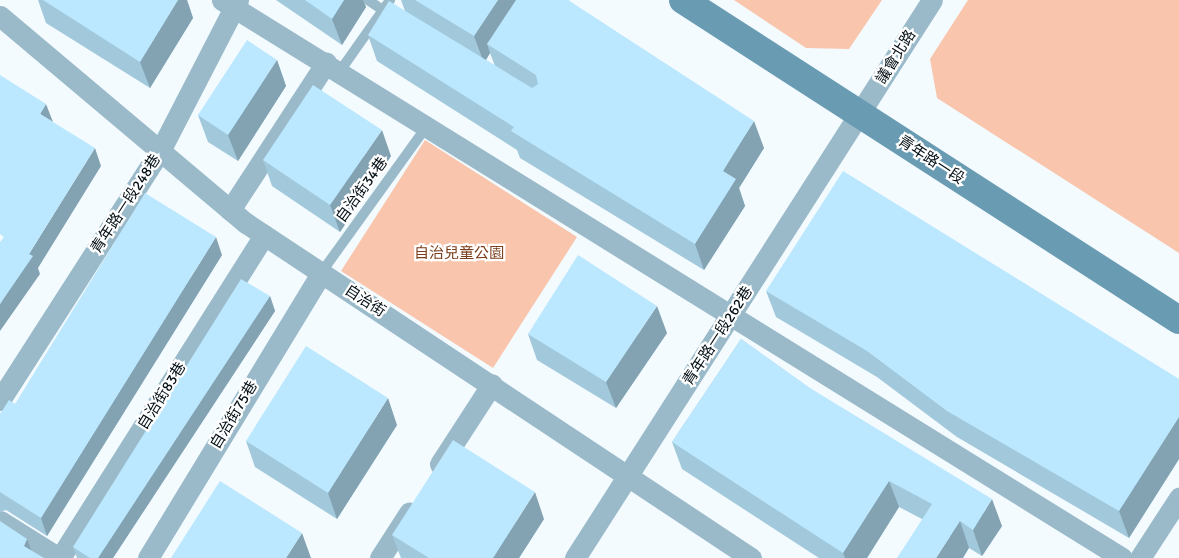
<!DOCTYPE html>
<html>
<head>
<meta charset="utf-8">
<style>
  body { margin:0 }
  #map { position:relative; width:1179px; height:558px; overflow:hidden; background:#f3fbff; font-family:Signika,"Noto Sans TC",sans-serif }
  div>[style] { position:absolute }
  [style*='--x'] { left:calc(var(--x)*1px); top:calc(var(--y)*1px); width:calc(var(--w)*1px); rotate:calc(var(--a)*1deg) }
  .green>* { inset:0; background:#f9c5ac }
  .lane>* { height:10px; margin:-5px; padding:0 5px; transform-origin:5px; border-radius:5px; background:#9abaca }
  .street>* { height:21px; margin:-10.5px; padding:0 10.5px; transform-origin:10.5px; border-radius:10.5px; background:#9abaca }
  .secondary>* { height:28px; margin:-14px; padding:0 14px; transform-origin:14px; border-radius:14px; background:#699bb3 }
  .wall>* { inset:0; background:#a1c8db }
  .shaded-wall>* { inset:0; background:#83a2b2 }
  .building>* { inset:0; background:#bbe8ff }
  span { translate:-50% -50%; white-space:nowrap; text-align:center; line-height:1.15; -webkit-text-stroke:4.5px #fff; paint-order:stroke }
  .street-label { font-size:15px; color:#041016 }
  .park-label { font-size:15px; color:#7d3e1b }
</style>
</head>
<body>
<div id="map">
  <div class="green">
    <div style="clip-path:polygon(734px 0,882px 0,849px 49px,806px 48px)"></div>
    <div style="clip-path:polygon(968px 0,1179px 0,1179px 253px,937px 98px,930px 59px)"></div>
    <div style="clip-path:polygon(425px 140px,577px 237px,493px 368px,341px 271px)"></div>
  </div>
  <div class="lane">
    <div style="--x:368;--y:0;--w:32;--a:34"></div>
    <div style="--x:340;--y:71;--w:87;--a:-54.8"></div>
    <div style="--x:321;--y:273;--w:181;--a:-54.2"></div>
  </div>
  <div class="street">
    <div style="--x:222;--y:0;--w:1059;--a:31.8"></div>
    <div style="--x:0;--y:16;--w:322;--a:40.1"></div>
    <div style="--x:246;--y:223;--w:606;--a:33.56"></div>
    <div style="--x:230;--y:210;--w:176;--a:-56.9"></div>
    <div style="--x:0;--y:400;--w:296;--a:-57.3"></div>
    <div style="--x:160;--y:151;--w:170;--a:-62.7"></div>
    <div style="--x:440;--y:464;--w:95;--a:-57"></div>
    <div style="--x:0;--y:521;--w:70;--a:32.1"></div>
    <div style="--x:60;--y:558;--w:382;--a:-57.7"></div>
    <div style="--x:148;--y:558;--w:333;--a:-58.7"></div>
    <div style="--x:380;--y:558;--w:54;--a:-57.2"></div>
    <div style="--x:575;--y:558;--w:662;--a:-57.39"></div>
    <div style="--x:1140;--y:558;--w:72;--a:-57"></div>
  </div>
  <div class="secondary">
    <div style="--x:683;--y:0;--w:590;--a:32.83"></div>
  </div>
  <div class="wall">
    <div style="clip-path:polygon(38px 0,187px 0,193px 18px,150px 88px,46px 23px)"></div>
    <div style="clip-path:polygon(276px 0,363px 0,366px 7px,342px 45px)"></div>
    <div style="clip-path:polygon(evenodd,401px 0,568px 0,764px 148px,739px 188px,745px 206px,704px 270px,520px 158px,517px 150px,377px 61px,368px 35px,405px 11px,401px 0,490px 53px,495px 66px,486px 60px,490px 53px)"></div>
    <div style="clip-path:polygon(277px 60px,286px 86px,238px 161px,208px 142px,198px 115px)"></div>
    <div style="clip-path:polygon(391px 156px,340px 232px,272px 186px,263px 160px)"></div>
    <div style="clip-path:polygon(222px 255px,47px 536px,6px 510px,0 512px,0 414px,15px 404px)"></div>
    <div style="clip-path:polygon(766px 291px,1179px 379px,1179px 459px,1129px 538px,957px 437px,877px 377px,776px 317px)"></div>
    <div style="clip-path:polygon(270px 296px,275px 311px,113px 558px,77px 558px,73px 547px)"></div>
    <div style="clip-path:polygon(667px 333px,616px 408px,537px 360px,528px 334px)"></div>
    <div style="clip-path:polygon(741px 339px,1002px 526px,982px 556px,922px 519px,899px 507px,867px 558px,819px 558px,682px 469px,672px 442px)"></div>
    <div style="clip-path:polygon(397px 425px,337px 519px,255px 467px,246px 441px)"></div>
    <div style="clip-path:polygon(544px 519px,519px 558px,401px 558px,392px 535px)"></div>
  </div>
  <div class="shaded-wall">
    <div style="clip-path:polygon(178px 0,187px 0,193px 18px,150px 88px,140px 62px)"></div>
    <div style="clip-path:polygon(344px 0,363px 0,366px 7px,342px 45px,332px 19px)"></div>
    <div style="clip-path:polygon(498px 0,525px 0,487px 44px,490px 53px,484px 63px,474px 36px)"></div>
    <div style="clip-path:polygon(277px 60px,286px 86px,238px 161px,228px 135px)"></div>
    <div style="clip-path:polygon(46px 104px,53px 122px,40px 114px)"></div>
    <div style="clip-path:polygon(754px 121px,764px 148px,739px 188px,745px 206px,704px 270px,695px 244px,723px 171px)"></div>
    <div style="clip-path:polygon(382px 130px,391px 156px,340px 232px,330px 205px)"></div>
    <div style="clip-path:polygon(95px 148px,101px 166px,38px 268px,40px 274px,0 331px,0 304px,29px 254px)"></div>
    <div style="clip-path:polygon(216px 237px,222px 255px,47px 536px,41px 518px)"></div>
    <div style="clip-path:polygon(270px 296px,275px 311px,113px 558px,98px 558px)"></div>
    <div style="clip-path:polygon(657px 306px,667px 333px,616px 408px,606px 382px)"></div>
    <div style="clip-path:polygon(388px 398px,397px 425px,337px 519px,328px 493px)"></div>
    <div style="clip-path:polygon(1179px 417px,1179px 459px,1129px 538px,1119px 511px)"></div>
    <div style="clip-path:polygon(889px 481px,899px 507px,867px 558px,845px 558px,843px 553px)"></div>
    <div style="clip-path:polygon(535px 492px,544px 519px,519px 558px,493px 558px)"></div>
    <div style="clip-path:polygon(992px 499px,1002px 526px,982px 556px,973px 530px)"></div>
    <div style="clip-path:polygon(960px 521px,969px 548px,963px 558px,936px 558px)"></div>
    <div style="clip-path:polygon(302px 533px,311px 558px,286px 558px)"></div>
    <div style="clip-path:polygon(27px 539px,34px 557px,24px 546px)"></div>
  </div>
  <div class="building">
    <div style="clip-path:polygon(43px 0,178px 0,140px 62px)"></div>
    <div style="clip-path:polygon(305px 0,344px 0,332px 19px)"></div>
    <div style="clip-path:polygon(415px 0,498px 0,474px 36px)"></div>
    <div style="clip-path:polygon(516px 0,568px 0,754px 121px,723px 171px,736px 179px,695px 244px,511px 131px,514px 127px,368px 35px,389px 1px,532px 88px,538px 84px,536px 75px,487px 44px)"></div>
    <div style="clip-path:polygon(247px 40px,277px 60px,228px 135px,198px 115px)"></div>
    <div style="clip-path:polygon(0 75px,46px 104px,40px 114px,95px 148px,29px 254px,33px 256px,0 304px,0 242px,4px 237px,0 234px)"></div>
    <div style="clip-path:polygon(313px 85px,382px 130px,330px 205px,263px 160px)"></div>
    <div style="clip-path:polygon(843px 171px,1179px 379px,1179px 417px,1119px 511px,947px 411px,867px 351px,766px 291px)"></div>
    <div style="clip-path:polygon(145px 193px,216px 237px,41px 518px,0 492px,0 414px,9px 400px,15px 404px)"></div>
    <div style="clip-path:polygon(578px 255px,657px 306px,606px 382px,528px 334px)"></div>
    <div style="clip-path:polygon(241px 279px,270px 296px,98px 558px,90px 558px,73px 547px)"></div>
    <div style="clip-path:polygon(741px 339px,810px 388px,992px 499px,973px 530px,960px 521px,936px 558px,897px 558px,932px 504px,889px 481px,843px 553px,672px 442px)"></div>
    <div style="clip-path:polygon(306px 346px,388px 398px,328px 493px,246px 441px)"></div>
    <div style="clip-path:polygon(453px 440px,535px 492px,493px 558px,429px 558px,392px 535px)"></div>
    <div style="clip-path:polygon(220px 481px,302px 533px,286px 558px,171px 558px)"></div>
    <div style="clip-path:polygon(0 521px,27px 539px,24px 546px,44px 558px,0 558px)"></div>
  </div>
  <div class="street-label">
    <span style="left:896px;top:57px;rotate:-58deg">議會北路</span>
    <span style="left:931px;top:160px;rotate:33deg">青年路一段</span>
    <span style="left:362px;top:190px;rotate:-54deg">自治街34巷</span>
    <span style="left:126px;top:204px;rotate:-57deg">青年路一段248巷</span>
    <span style="left:365px;top:301px;rotate:33deg">自治街</span>
    <span style="left:718px;top:336px;rotate:-57deg">青年路一段262巷</span>
    <span style="left:162px;top:396px;rotate:-58deg">自治街83巷</span>
    <span style="left:234px;top:415px;rotate:-59deg">自治街75巷</span>
  </div>
  <div class="park-label">
    <span style="left:459px;top:254px">自治兒童公園</span>
  </div>
</div>
</body>
</html>
